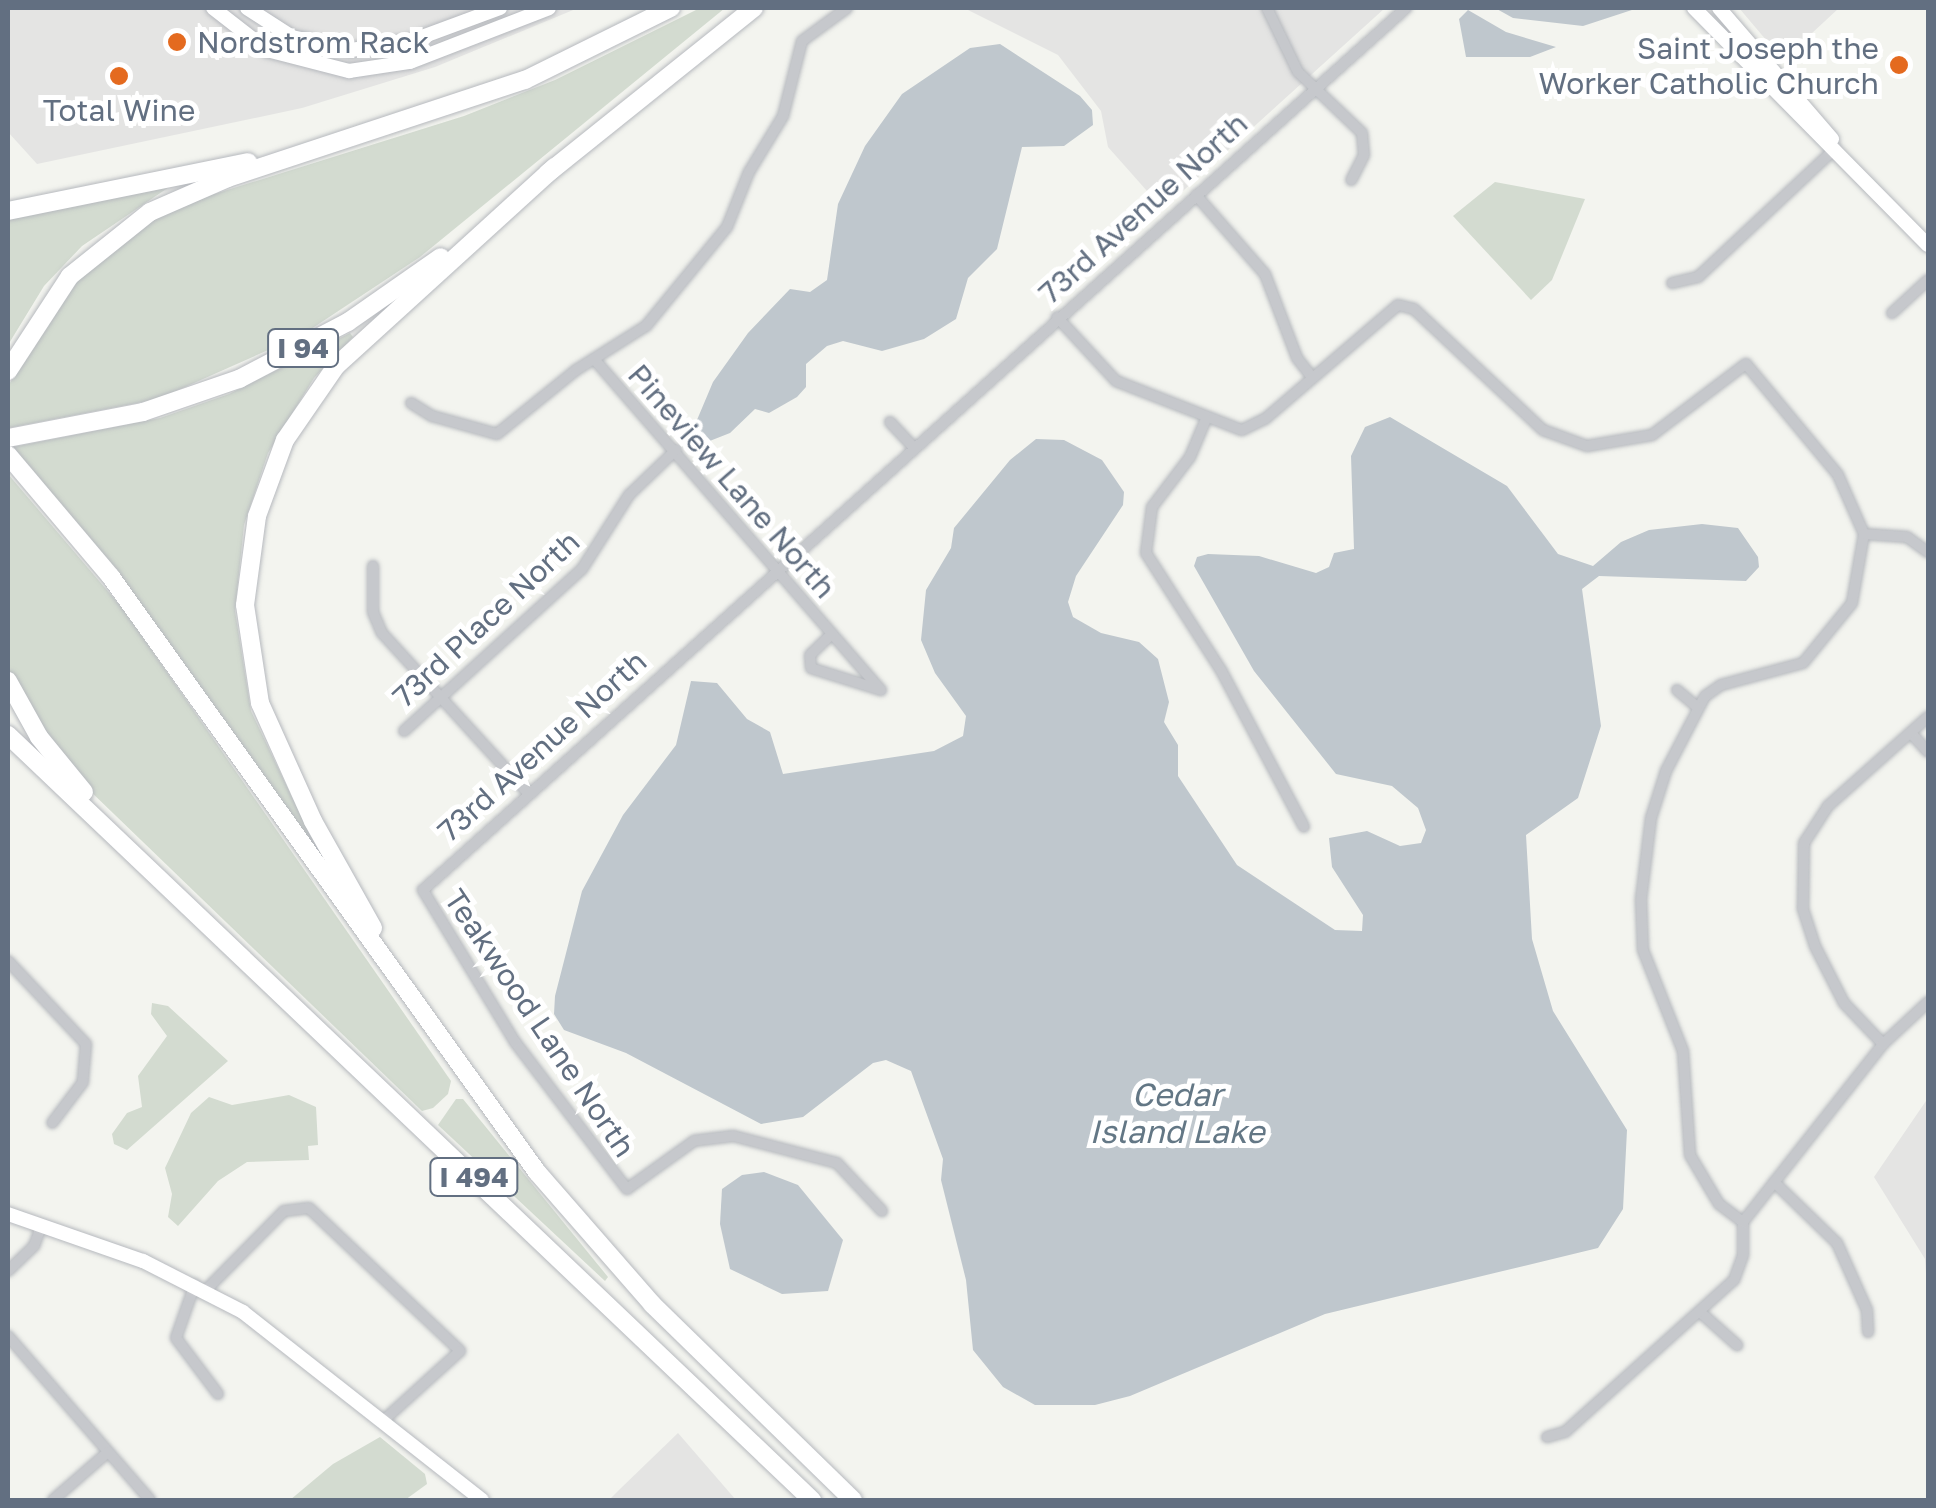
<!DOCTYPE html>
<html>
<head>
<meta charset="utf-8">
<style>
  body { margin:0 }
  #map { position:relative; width:1936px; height:1508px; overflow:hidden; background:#f3f4ef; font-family:"Golos Text",sans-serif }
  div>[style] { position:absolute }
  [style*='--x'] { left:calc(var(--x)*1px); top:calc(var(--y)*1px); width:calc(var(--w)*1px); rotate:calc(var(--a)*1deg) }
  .built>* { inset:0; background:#e4e4e3 }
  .green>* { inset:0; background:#d3dbd0 }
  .water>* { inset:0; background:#bfc7cd }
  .roads { filter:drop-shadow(0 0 2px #b6b9be) drop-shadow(0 0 2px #b6b9be) }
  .street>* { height:10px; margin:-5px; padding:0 5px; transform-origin:5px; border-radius:5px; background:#c6c8cc }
  .secondary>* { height:14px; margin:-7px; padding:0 7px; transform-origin:7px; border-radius:7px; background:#fff }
  .highway>* { height:18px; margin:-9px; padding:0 9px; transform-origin:9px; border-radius:9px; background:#fff }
  .dots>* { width:28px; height:28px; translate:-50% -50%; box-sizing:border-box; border:5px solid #fff; border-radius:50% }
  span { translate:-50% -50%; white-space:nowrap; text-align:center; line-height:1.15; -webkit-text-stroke:10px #fff; paint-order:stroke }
  .shield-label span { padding:2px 8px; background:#fff; border:2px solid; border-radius:8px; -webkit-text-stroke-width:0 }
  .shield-label { font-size:28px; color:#626f81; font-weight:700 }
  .poi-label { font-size:30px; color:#626f81 }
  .left { translate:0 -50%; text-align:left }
  .right { translate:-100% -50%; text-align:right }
  .street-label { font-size:30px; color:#626f81 }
  .water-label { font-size:32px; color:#637785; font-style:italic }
  .frame { position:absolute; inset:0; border:10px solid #626f81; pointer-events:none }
</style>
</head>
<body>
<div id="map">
  <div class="built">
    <div style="clip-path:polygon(8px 8px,578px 8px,435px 67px,302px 108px,37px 164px,8px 132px)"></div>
    <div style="clip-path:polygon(964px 8px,1385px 8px,1163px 209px,1108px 147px,1101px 111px,1058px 55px)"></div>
    <div style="clip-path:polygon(1739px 8px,1738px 8px,1839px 8px,1783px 60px)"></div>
    <div style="clip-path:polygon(1928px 1098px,1928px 1302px,1925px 1259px,1874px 1177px)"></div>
    <div style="clip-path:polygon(678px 1433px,736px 1500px,609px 1500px,620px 1489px)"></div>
  </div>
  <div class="green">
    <div style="clip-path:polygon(700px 8px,725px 8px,420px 257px,302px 335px,158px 399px,8px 428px,8px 386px,59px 302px,87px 269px,153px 220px,189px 202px,464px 116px,555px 80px)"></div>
    <div style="clip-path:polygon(1495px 182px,1585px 199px,1552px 280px,1531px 300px,1453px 216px)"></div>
    <div style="clip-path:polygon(175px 183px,82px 246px,44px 286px,8px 345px,8px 218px)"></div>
    <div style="clip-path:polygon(350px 333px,353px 337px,314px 378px,268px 453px,244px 525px,235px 611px,251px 711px,320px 856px,8px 448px,160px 418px,229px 394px)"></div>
    <div style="clip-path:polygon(8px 474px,123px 609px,451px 1081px,448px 1094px,433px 1108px,422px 1111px,86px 787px,24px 702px,8px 668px)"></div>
    <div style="clip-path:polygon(152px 1003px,168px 1006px,228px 1061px,127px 1150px,114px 1144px,112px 1134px,127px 1113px,142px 1107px,138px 1076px,167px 1036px,151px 1014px)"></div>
    <div style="clip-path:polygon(289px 1095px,316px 1107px,318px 1145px,308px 1146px,309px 1160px,247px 1162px,218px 1181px,178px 1226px,168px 1217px,172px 1194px,165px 1168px,191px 1113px,209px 1097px,232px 1105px)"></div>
    <div style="clip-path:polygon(456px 1099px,463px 1099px,608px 1277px,605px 1281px,438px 1125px)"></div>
    <div style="clip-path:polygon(380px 1437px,425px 1474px,427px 1484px,405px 1500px,290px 1500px,333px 1464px)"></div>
  </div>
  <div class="water">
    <div style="clip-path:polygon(1495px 8px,1638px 8px,1583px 26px,1513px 18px)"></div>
    <div style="clip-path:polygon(1468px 10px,1506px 32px,1556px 47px,1530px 57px,1466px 57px,1459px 19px)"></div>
    <div style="clip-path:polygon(1000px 44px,1080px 96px,1092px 110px,1093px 125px,1064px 146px,1022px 147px,997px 249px,968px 278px,956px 319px,924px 339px,882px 351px,843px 341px,827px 346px,806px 364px,806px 387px,797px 397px,769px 413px,755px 409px,730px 433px,697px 446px,694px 427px,713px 382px,748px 333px,790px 289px,810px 292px,827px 280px,838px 204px,865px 146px,902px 94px,970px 48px)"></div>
    <div style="clip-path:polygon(1390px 417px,1507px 486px,1558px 554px,1593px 566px,1621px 542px,1649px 530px,1702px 524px,1738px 528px,1758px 557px,1759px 567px,1746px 581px,1599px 576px,1582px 589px,1601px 726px,1578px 798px,1526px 835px,1532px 939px,1553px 1011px,1627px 1130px,1623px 1209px,1598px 1248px,1325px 1314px,1130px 1396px,1095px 1405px,1035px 1405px,1003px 1387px,973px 1350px,966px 1280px,941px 1180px,943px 1159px,911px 1071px,886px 1060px,873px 1063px,803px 1117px,761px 1124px,626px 1053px,564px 1030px,554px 1014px,555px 996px,582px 891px,623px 815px,676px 745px,691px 681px,717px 683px,747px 719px,770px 732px,783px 774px,934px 751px,963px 736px,966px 716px,935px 673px,921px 640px,926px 590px,951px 548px,954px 528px,1010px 460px,1036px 439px,1064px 440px,1102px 460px,1124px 492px,1123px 505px,1076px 576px,1068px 602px,1073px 617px,1101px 633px,1139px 642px,1158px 659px,1169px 702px,1164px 722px,1178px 745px,1178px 776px,1237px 865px,1335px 930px,1362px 931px,1363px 915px,1332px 867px,1329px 838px,1367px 831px,1400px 846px,1421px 843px,1426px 830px,1418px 808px,1392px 786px,1336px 774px,1254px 671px,1194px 566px,1197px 557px,1208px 554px,1259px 556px,1316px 573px,1329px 567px,1334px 553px,1354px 549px,1351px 456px,1365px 427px)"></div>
    <div style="clip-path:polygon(764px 1172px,798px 1185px,843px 1240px,828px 1291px,782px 1294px,730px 1269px,720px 1224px,722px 1189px,742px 1175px)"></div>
  </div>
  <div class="roads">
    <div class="street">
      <div style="--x:1267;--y:8;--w:71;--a:64.2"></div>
      <div style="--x:1298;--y:72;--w:88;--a:43.6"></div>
      <div style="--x:1362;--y:133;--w:22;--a:85"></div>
      <div style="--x:1364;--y:155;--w:28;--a:117"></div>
      <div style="--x:1196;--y:195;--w:105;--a:48.9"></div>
      <div style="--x:1265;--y:274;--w:90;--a:69.1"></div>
      <div style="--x:1297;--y:358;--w:24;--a:52"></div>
      <div style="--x:1672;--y:283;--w:27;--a:-13"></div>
      <div style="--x:1698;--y:277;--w:189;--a:-43.1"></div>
      <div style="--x:1892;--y:313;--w:49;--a:-42.5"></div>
      <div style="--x:1057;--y:317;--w:87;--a:47.3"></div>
      <div style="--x:1116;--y:381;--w:135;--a:21.3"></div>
      <div style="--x:1242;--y:430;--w:25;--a:-26"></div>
      <div style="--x:1265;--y:419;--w:175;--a:-40.6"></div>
      <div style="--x:1398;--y:305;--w:16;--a:14"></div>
      <div style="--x:1414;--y:309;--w:177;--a:43.2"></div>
      <div style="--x:1543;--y:430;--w:47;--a:20"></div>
      <div style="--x:1587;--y:446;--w:66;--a:-9.6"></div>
      <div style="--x:1652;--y:435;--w:118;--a:-37.1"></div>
      <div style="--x:1746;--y:364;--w:144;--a:50.3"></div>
      <div style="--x:1838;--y:475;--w:64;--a:66.2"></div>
      <div style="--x:1864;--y:534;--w:70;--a:99.9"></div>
      <div style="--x:1852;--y:603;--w:77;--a:129.2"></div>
      <div style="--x:1803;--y:663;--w:85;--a:165"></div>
      <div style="--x:1721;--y:685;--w:19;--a:145"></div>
      <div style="--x:1705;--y:696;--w:85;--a:117.5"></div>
      <div style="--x:1666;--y:771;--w:49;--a:107.7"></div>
      <div style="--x:1651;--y:818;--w:82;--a:97"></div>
      <div style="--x:1641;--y:899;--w:51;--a:87.8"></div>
      <div style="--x:1643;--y:950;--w:109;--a:68.4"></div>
      <div style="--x:1683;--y:1051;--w:104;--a:86.1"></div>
      <div style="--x:1690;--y:1155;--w:57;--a:59.4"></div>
      <div style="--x:1719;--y:1204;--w:30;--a:37"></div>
      <div style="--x:594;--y:359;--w:438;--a:49.1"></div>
      <div style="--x:881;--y:690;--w:73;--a:-162.6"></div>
      <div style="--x:811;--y:668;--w:13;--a:-94"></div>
      <div style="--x:810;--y:655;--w:29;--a:-44"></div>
      <div style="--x:411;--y:403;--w:25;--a:32"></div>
      <div style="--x:432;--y:416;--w:67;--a:15.5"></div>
      <div style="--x:497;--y:434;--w:102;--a:-39"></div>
      <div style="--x:576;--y:370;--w:83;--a:-32.2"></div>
      <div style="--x:646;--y:326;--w:128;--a:-50.7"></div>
      <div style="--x:727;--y:227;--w:59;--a:-68.2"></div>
      <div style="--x:749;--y:172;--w:66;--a:-58.7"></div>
      <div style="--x:783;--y:116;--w:77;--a:-75.8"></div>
      <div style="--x:802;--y:41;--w:56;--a:-36.3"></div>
      <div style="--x:1206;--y:419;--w:41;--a:112.8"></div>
      <div style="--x:1190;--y:457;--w:63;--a:127.2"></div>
      <div style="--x:1152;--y:507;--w:46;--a:97.4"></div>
      <div style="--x:1146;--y:553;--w:141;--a:57.4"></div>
      <div style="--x:1222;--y:672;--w:175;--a:62.1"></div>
      <div style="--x:890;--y:422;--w:33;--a:47"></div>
      <div style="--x:1864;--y:534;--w:43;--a:4"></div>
      <div style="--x:1907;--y:537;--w:26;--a:36"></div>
      <div style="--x:373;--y:566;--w:46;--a:90"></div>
      <div style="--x:373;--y:612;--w:23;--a:67"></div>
      <div style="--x:382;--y:633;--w:215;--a:47.6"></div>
      <div style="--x:1677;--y:690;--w:26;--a:40"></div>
      <div style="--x:404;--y:731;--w:241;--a:-42.3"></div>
      <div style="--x:582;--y:569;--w:88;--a:-57.6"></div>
      <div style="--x:629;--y:495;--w:65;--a:-43.8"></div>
      <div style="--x:1911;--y:733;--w:25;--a:48"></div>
      <div style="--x:8;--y:961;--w:114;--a:46.8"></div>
      <div style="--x:86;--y:1044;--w:38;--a:95"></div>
      <div style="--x:83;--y:1082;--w:51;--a:127.1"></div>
      <div style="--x:1883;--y:1044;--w:57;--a:-133.6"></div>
      <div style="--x:1844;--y:1003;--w:64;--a:-117"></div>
      <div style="--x:1815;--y:946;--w:40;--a:-108"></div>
      <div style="--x:1803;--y:908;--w:65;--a:-89.1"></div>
      <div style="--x:1804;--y:843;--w:44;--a:-57"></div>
      <div style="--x:1828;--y:806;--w:134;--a:-41.7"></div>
      <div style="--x:1774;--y:1182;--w:88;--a:44.1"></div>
      <div style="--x:1837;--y:1243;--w:73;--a:65.9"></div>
      <div style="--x:1867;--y:1310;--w:22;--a:87"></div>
      <div style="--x:882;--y:1211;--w:66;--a:-133.2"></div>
      <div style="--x:837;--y:1163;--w:107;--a:-165.4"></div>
      <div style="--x:733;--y:1136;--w:39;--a:173"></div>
      <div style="--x:694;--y:1141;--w:82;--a:144.4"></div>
      <div style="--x:627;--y:1189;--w:185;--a:-127.3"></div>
      <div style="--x:515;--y:1042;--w:178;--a:-121.2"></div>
      <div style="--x:423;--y:890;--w:1321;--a:-41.9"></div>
      <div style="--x:8;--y:1271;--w:36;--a:-44"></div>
      <div style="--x:34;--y:1246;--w:23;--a:-70"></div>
      <div style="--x:195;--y:1284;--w:57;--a:109.4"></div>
      <div style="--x:176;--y:1338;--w:70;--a:53.1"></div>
      <div style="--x:206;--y:1290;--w:111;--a:-45.4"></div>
      <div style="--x:284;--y:1211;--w:25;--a:-7"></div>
      <div style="--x:309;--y:1208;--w:208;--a:43.4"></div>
      <div style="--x:460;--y:1351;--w:101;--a:137.8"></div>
      <div style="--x:1700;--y:1312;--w:50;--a:41.7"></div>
      <div style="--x:8;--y:1336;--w:217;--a:49.1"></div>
      <div style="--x:1547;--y:1437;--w:19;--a:-16"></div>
      <div style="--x:1565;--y:1432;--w:227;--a:-42"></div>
      <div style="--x:1734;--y:1280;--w:27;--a:-70"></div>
      <div style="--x:1743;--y:1255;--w:33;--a:-90"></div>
      <div style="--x:1743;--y:1222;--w:226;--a:-51.8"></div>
      <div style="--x:1883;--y:1044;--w:62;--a:-43"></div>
      <div style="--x:53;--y:1500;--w:73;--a:-41.1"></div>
    </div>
    <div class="secondary">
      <div style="--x:213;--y:8;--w:68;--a:37.9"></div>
      <div style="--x:267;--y:50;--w:85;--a:14.4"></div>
      <div style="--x:349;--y:71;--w:62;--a:-8.4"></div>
      <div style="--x:410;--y:62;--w:149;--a:-21.2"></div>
      <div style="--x:247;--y:8;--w:54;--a:32.8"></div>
      <div style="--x:292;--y:37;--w:60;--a:12.4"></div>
      <div style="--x:351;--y:50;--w:61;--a:-8.5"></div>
      <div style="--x:411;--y:41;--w:95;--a:-20.3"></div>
      <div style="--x:1694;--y:8;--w:333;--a:45.4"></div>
      <div style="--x:1719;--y:8;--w:173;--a:49.2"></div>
      <div style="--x:8;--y:1214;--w:143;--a:19.2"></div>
      <div style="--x:143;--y:1261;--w:112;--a:27"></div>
      <div style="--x:243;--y:1312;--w:304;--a:38.2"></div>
    </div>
    <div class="highway">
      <div style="--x:548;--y:173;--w:264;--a:-38.7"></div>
      <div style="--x:8;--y:211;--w:245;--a:-11.5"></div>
      <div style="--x:8;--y:371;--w:113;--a:-56.9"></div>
      <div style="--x:70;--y:276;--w:102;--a:-38.7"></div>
      <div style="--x:150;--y:212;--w:85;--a:-23.6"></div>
      <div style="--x:228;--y:178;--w:313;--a:-18.3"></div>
      <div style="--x:525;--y:80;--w:163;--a:-26.3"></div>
      <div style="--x:8;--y:438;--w:137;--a:-10.9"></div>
      <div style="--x:143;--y:412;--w:102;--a:-19"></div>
      <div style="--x:239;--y:379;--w:123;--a:-27.6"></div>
      <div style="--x:348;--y:322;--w:113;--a:-35"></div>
      <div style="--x:8;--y:455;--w:160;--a:49.8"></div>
      <div style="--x:111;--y:577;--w:732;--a:54.4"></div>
      <div style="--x:537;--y:1172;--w:175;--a:48.9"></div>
      <div style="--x:652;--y:1304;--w:281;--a:44.3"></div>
      <div style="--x:8;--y:681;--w:64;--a:61"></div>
      <div style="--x:39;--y:737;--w:71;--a:50.7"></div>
      <div style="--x:8;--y:735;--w:1110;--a:43.58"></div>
      <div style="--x:373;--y:928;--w:123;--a:-119.3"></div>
      <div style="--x:313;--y:821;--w:129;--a:-114.2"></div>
      <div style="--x:260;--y:703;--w:99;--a:-98.7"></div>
      <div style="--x:245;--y:605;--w:90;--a:-82.3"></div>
      <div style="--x:257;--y:516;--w:81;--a:-69.8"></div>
      <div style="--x:285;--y:440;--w:90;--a:-55.4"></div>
      <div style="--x:336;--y:366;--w:296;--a:-42.3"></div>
    </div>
  </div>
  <div class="dots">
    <div style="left:177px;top:42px;background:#e46a1f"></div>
    <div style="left:1899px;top:65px;background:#e46a1f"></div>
    <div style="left:119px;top:76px;background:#e46a1f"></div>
  </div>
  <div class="shield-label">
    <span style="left:303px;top:348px">I 94</span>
    <span style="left:474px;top:1177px">I 494</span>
  </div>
  <div class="poi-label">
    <span class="left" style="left:197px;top:42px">Nordstrom Rack</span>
    <span class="right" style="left:1879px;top:65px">Saint Joseph the<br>Worker Catholic Church</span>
    <span style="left:119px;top:110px">Total Wine</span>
  </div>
  <div class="street-label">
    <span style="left:1143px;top:208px;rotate:-42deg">73rd Avenue North</span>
    <span style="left:732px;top:481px;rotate:49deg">Pineview Lane North</span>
    <span style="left:486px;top:619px;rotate:-43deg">73rd Place North</span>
    <span style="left:542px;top:746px;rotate:-42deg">73rd Avenue North</span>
    <span style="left:540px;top:1023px;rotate:56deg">Teakwood Lane North</span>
  </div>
  <div class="water-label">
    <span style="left:1177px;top:1113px">Cedar<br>Island Lake</span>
  </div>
  <div class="frame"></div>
</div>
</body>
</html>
